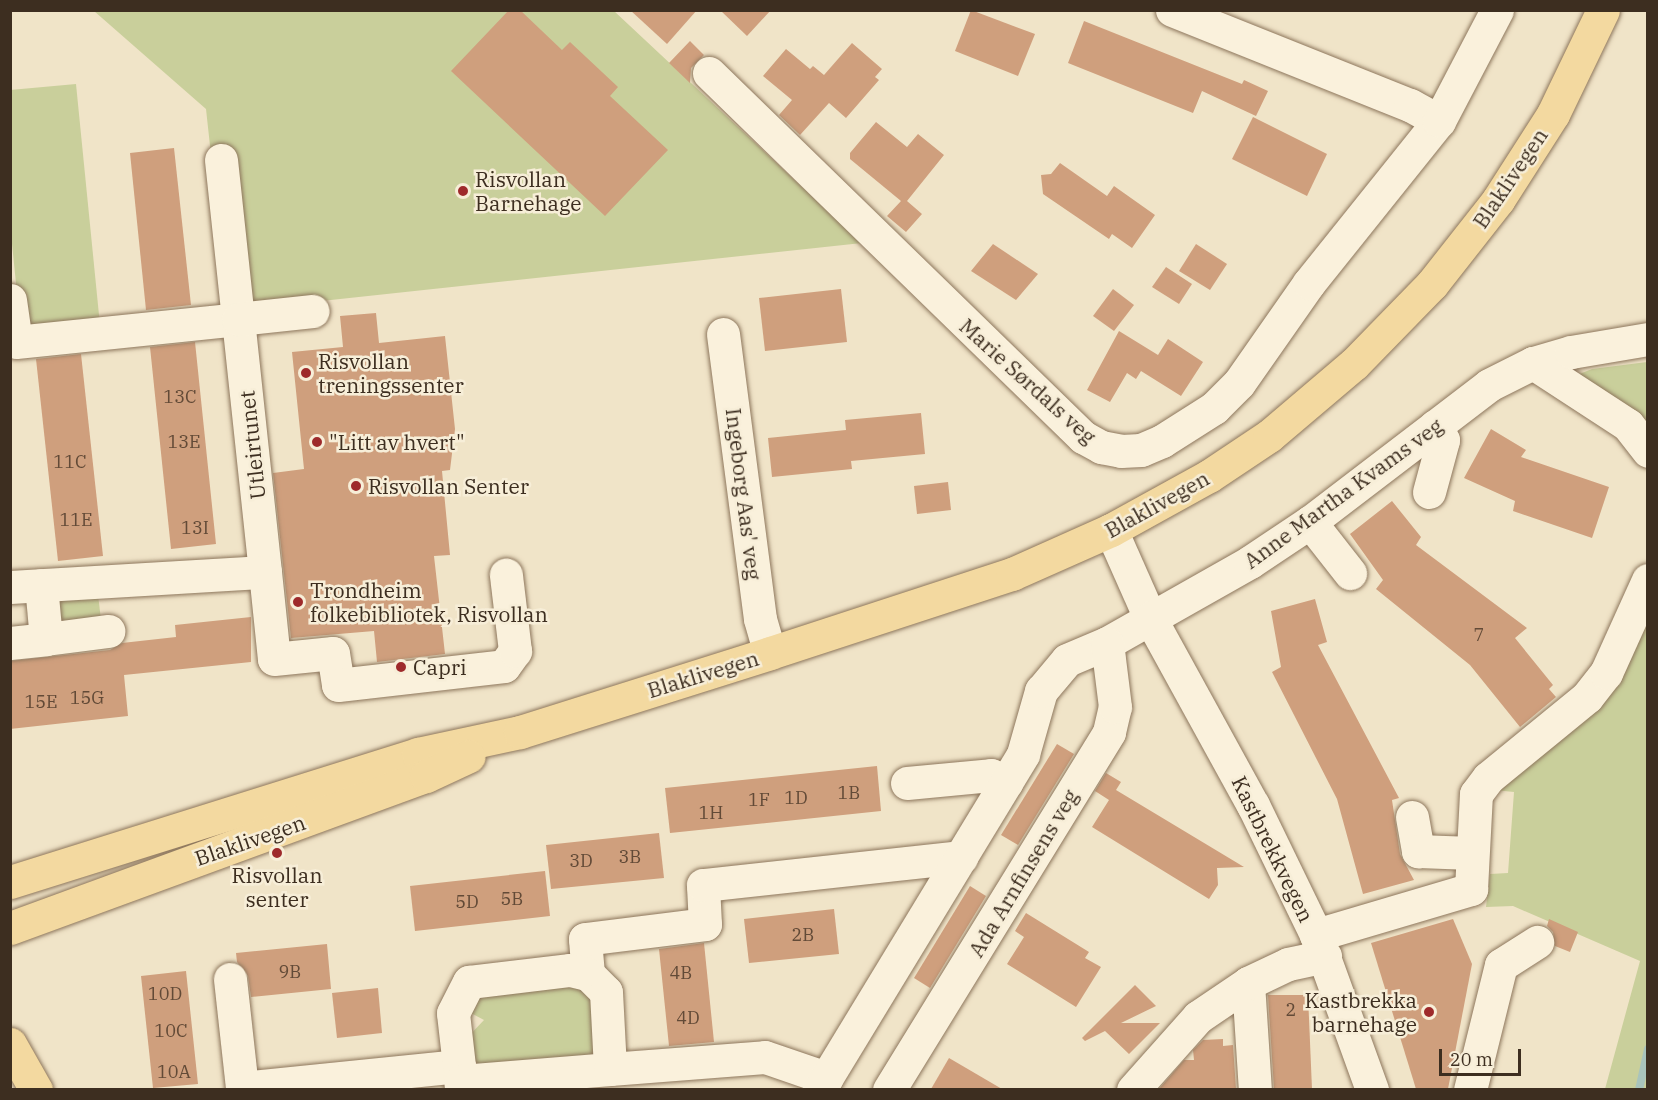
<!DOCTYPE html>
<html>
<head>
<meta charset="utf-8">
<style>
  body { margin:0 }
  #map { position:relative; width:1658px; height:1100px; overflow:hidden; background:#f0e4c8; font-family:"IBM Plex Serif",serif }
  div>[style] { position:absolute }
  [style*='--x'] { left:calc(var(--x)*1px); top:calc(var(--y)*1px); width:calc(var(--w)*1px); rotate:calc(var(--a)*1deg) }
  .green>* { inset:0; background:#c9cf9b }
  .stream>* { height:8px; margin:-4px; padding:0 4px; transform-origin:4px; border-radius:4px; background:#a9c4bc }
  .building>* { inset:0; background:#cf9f7d }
  .roads { filter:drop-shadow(0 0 2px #8d765c) drop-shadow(0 0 2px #8d765c) }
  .minor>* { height:33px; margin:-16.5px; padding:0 16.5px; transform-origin:16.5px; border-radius:16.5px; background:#faf1dc }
  .major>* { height:33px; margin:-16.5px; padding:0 16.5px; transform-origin:16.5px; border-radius:16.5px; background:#f3d9a0 }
  .dots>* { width:16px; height:16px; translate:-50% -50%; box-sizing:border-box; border:3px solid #f7eed8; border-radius:50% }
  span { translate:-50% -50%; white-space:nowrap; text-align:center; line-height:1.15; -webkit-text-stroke:5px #f7eed8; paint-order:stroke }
  .number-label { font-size:18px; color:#624a37 }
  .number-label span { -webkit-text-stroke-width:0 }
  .street-label { font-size:21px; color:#3d2e20 }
  .poi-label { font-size:21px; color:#3d2e20 }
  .left { translate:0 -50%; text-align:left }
  .right { translate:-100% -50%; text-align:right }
  .frame { position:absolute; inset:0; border:12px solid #3d2e20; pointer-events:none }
  .scale { position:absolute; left:1439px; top:1049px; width:82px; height:27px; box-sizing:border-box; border:3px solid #3d2e20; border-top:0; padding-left:8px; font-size:18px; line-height:21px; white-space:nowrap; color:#3d2e20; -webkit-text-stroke:4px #f7eed8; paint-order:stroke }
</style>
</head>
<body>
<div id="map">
  <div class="green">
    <div style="clip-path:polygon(94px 11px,614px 11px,862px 243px,228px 311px,206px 109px)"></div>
    <div style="clip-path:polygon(76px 84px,100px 325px,21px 333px,10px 224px,10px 90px)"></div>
    <div style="clip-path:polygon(1647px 362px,1647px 432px,1572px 377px,1592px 369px)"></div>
    <div style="clip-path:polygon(97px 586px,101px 620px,61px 625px,57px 591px)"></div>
    <div style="clip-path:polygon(1647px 610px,1647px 1089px,1605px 1089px,1640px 961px,1513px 906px,1486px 907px,1490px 874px,1508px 873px,1514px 792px,1494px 790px)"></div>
    <div style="clip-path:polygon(578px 980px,593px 996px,599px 1049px,593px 1060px,479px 1072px,466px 1052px,465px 1040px,484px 1020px,469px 1012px,467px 993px)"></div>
  </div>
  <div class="stream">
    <div style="--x:1639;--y:1090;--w:42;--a:-77.6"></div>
  </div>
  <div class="building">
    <div style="clip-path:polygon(509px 10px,520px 10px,562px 50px,570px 42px,618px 87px,610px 96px,668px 150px,605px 216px,451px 71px)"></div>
    <div style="clip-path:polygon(630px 10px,697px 10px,667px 44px)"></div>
    <div style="clip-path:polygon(720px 10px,771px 10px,747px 36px)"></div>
    <div style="clip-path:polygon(971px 10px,1035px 34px,1018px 76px,955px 51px)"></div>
    <div style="clip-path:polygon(1084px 21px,1242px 84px,1244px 80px,1268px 91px,1256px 116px,1202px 91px,1193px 113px,1068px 63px)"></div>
    <div style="clip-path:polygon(690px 41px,704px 55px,691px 68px,690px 83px,669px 63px)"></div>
    <div style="clip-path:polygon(852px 43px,882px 69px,875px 77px,879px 80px,846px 118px,829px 103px,800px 135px,779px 115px,792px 100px,763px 76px,786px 49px,810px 69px,813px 66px,824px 75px)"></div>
    <div style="clip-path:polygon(1253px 117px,1327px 154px,1307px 196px,1232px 159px)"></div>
    <div style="clip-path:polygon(876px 122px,907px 147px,918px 134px,944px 155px,907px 201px,922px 214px,906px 232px,887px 216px,901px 201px,850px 159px,850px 153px)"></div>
    <div style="clip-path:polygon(174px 148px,191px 305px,146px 310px,130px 153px)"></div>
    <div style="clip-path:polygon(1060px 163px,1107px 196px,1114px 186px,1155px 215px,1132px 248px,1112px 234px,1109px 239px,1043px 194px,1041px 175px,1051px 174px)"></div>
    <div style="clip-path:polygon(993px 244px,1038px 274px,1016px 300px,971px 271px)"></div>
    <div style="clip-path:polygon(1196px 244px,1227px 264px,1210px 290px,1179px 271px)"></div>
    <div style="clip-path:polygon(1166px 267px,1192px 284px,1179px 304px,1152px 287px)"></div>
    <div style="clip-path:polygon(841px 289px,847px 342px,765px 351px,759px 298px)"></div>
    <div style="clip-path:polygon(1113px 289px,1134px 305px,1114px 331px,1093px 316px)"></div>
    <div style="clip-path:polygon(376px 313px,379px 343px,445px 336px,455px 429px,450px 470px,442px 471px,450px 555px,434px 556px,445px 654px,377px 662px,374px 631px,291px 638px,273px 473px,304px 469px,292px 352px,343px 347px,340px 316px)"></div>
    <div style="clip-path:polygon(1119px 331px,1158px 355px,1168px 339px,1203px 362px,1181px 396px,1141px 371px,1136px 379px,1127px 373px,1110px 402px,1087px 390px)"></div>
    <div style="clip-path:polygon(195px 342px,216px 544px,171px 549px,150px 347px)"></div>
    <div style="clip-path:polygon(81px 354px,103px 556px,58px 561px,36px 359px)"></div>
    <div style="clip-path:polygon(921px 413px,925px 454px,851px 461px,852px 469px,772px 477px,768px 438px,846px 430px,845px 420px)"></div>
    <div style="clip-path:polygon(1491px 429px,1526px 450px,1521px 457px,1609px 487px,1592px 538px,1513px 511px,1515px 501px,1464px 478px)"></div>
    <div style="clip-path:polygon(948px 482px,951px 510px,917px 514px,914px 486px)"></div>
    <div style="clip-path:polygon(1392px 501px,1421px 537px,1416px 545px,1527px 628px,1515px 638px,1553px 685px,1549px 689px,1556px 697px,1520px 727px,1470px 665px,1376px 589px,1383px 580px,1350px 534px)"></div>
    <div style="clip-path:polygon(1315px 599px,1327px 642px,1318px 645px,1399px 798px,1392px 800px,1400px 854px,1414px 880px,1363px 894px,1337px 799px,1272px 672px,1281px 667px,1271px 611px)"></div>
    <div style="clip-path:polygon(251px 617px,251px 662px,124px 675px,128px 716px,10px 729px,10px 661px,110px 650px,122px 643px,176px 637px,175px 625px)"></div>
    <div style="clip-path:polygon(1057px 744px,1074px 754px,1018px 845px,1001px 835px)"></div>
    <div style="clip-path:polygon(877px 766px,881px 811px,670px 833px,665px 788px)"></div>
    <div style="clip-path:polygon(1106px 773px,1121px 782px,1116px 790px,1244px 867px,1217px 868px,1218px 885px,1209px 899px,1092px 827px,1109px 800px,1095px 791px)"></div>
    <div style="clip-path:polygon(659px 833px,664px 878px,551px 889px,546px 845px)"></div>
    <div style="clip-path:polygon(545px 871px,550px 916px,415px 931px,410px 886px)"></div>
    <div style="clip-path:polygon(970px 886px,986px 896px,930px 988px,914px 978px)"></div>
    <div style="clip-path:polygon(834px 909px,839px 954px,749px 963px,744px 919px)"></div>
    <div style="clip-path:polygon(1026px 913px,1089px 952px,1085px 958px,1101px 967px,1076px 1007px,1007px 964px,1024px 937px,1015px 931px)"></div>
    <div style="clip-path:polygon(1453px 919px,1472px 964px,1448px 1089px,1416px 1089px,1371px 943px)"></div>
    <div style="clip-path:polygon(1549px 919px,1578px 932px,1570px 952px,1555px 946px,1553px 932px,1547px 926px)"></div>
    <div style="clip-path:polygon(704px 943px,714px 1042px,669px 1046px,659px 949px)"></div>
    <div style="clip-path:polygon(327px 944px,331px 989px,251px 997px,248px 976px,237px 962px,236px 953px)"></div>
    <div style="clip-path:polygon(186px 971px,198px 1084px,153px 1088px,141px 976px)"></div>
    <div style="clip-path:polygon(1135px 985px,1156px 1006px,1121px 1023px,1160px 1023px,1129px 1054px,1105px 1031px,1085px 1041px,1082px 1038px)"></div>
    <div style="clip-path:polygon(378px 988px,382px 1033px,337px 1038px,332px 993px)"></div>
    <div style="clip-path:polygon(1268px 995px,1308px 995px,1312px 1089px,1274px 1089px)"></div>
    <div style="clip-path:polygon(1223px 1039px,1223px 1046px,1233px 1045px,1236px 1089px,1159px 1089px,1184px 1060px,1194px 1060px,1193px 1050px,1203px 1040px)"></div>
    <div style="clip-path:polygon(949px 1058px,1002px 1089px,931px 1089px)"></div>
  </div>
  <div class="roads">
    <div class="minor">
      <div style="--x:1172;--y:10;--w:256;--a:21.8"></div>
      <div style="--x:1410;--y:105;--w:33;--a:29"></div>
      <div style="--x:709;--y:73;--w:522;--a:44.22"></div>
      <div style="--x:1083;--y:437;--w:21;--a:29"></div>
      <div style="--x:1101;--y:447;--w:20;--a:11"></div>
      <div style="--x:1121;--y:451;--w:20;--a:-3"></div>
      <div style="--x:1141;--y:450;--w:23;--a:-23"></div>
      <div style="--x:1162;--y:441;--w:62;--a:-32.4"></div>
      <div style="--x:1214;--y:408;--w:35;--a:-45"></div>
      <div style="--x:1239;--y:383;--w:122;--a:-55"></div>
      <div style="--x:1309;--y:283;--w:208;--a:-51.3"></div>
      <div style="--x:1439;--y:121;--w:125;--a:-62.4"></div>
      <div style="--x:10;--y:300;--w:42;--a:81.9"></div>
      <div style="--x:16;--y:342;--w:223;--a:-5.9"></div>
      <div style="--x:238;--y:319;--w:160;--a:-96.1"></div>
      <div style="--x:723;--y:334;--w:287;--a:82.6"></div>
      <div style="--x:760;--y:619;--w:35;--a:74"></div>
      <div style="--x:1533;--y:363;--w:113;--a:33.1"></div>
      <div style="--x:1628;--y:425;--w:33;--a:52"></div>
      <div style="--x:1429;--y:492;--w:54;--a:-74.9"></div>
      <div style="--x:1443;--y:440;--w:16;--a:-120"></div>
      <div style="--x:1310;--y:522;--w:65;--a:51.9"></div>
      <div style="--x:1111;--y:530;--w:96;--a:66.1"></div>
      <div style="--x:1150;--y:618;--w:213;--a:61.2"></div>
      <div style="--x:1253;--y:805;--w:144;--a:64.1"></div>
      <div style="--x:1316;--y:935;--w:165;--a:70.1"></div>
      <div style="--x:265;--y:572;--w:254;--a:-96.1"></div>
      <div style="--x:238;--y:319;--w:75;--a:-6.1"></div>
      <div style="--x:10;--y:587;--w:255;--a:-3.4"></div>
      <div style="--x:265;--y:572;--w:87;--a:84.1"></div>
      <div style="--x:274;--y:659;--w:59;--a:-5.8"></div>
      <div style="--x:333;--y:653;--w:32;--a:81"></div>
      <div style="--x:338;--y:685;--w:167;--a:-6.5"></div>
      <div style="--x:504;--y:666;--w:19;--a:-54"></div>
      <div style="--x:515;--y:651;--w:77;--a:-96.8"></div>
      <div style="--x:46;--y:639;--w:63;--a:-7.4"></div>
      <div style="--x:10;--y:643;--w:36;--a:-6"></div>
      <div style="--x:46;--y:639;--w:54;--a:-95.3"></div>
      <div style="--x:907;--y:783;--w:84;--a:-5.4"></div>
      <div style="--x:991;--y:775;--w:17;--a:25"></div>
      <div style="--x:1412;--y:817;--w:35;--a:80"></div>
      <div style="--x:1418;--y:851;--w:54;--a:2.1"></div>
      <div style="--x:1316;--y:935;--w:162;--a:-16.5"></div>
      <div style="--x:1471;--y:889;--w:95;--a:-87"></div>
      <div style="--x:1476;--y:794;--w:20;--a:-53"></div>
      <div style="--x:1488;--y:778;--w:128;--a:-39.3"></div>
      <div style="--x:1587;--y:697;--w:31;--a:-52"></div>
      <div style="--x:1606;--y:673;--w:102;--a:-65.7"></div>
      <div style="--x:588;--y:974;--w:35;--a:-95"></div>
      <div style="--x:585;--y:939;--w:121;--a:-7.1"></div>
      <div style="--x:705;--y:924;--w:39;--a:-93"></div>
      <div style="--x:703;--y:885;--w:260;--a:-6.2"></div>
      <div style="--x:230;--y:979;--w:110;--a:83.7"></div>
      <div style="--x:242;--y:1088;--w:218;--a:-5.8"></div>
      <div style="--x:459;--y:1066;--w:22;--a:85"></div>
      <div style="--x:1248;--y:983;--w:107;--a:86.3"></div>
      <div style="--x:459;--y:1066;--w:53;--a:-96.5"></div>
      <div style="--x:453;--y:1013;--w:35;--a:-63"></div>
      <div style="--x:469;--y:982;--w:102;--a:-6.8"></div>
      <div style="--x:570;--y:970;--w:18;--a:13"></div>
      <div style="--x:588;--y:974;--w:25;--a:45"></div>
      <div style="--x:606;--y:992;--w:77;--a:87"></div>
      <div style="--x:610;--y:1069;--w:149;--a:175.4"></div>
      <div style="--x:610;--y:1069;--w:155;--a:-4.4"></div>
      <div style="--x:765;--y:1057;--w:65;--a:19"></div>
      <div style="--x:819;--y:1090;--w:393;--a:-58.7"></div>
      <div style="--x:1023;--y:754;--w:66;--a:-74.1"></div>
      <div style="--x:1041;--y:691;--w:40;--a:-50"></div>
      <div style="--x:1067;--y:660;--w:43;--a:-23"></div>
      <div style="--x:1107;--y:643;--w:164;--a:-29.5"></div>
      <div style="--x:1250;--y:562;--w:72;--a:-33.7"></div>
      <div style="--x:1310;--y:522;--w:225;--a:-37.4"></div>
      <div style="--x:1489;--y:385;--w:49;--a:-26.6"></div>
      <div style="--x:1533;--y:363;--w:40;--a:-16"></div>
      <div style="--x:1571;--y:352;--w:78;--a:-9.6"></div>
      <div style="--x:889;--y:1090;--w:420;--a:-58.4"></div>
      <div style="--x:1109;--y:732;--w:26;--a:-77"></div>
      <div style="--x:1115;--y:707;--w:64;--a:-97.1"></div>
      <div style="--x:1133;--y:1090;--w:98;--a:-48.3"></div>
      <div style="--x:1198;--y:1017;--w:60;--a:-34.2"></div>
      <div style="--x:1248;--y:983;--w:44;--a:-25.4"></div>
      <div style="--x:1288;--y:964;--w:38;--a:-12"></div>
      <div style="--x:1470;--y:1090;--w:129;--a:-76.1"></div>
      <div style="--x:1501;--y:965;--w:43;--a:-32.6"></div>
    </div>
    <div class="major">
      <div style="--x:10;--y:882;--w:428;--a:-17.4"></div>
      <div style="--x:418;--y:754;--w:104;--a:-12.2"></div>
      <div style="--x:520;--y:732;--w:262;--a:-17.5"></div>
      <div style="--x:770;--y:653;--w:255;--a:-18.1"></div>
      <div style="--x:1012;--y:574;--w:108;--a:-24"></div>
      <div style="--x:1111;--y:530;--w:112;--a:-28.9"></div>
      <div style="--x:1209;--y:476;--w:72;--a:-33.7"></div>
      <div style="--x:1269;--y:436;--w:111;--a:-40.3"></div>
      <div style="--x:1354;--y:364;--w:112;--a:-45.7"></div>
      <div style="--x:1432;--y:284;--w:107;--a:-51.8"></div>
      <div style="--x:1498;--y:200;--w:102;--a:-57.4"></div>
      <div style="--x:1553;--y:114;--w:115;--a:-64.3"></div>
      <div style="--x:10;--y:928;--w:443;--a:-20.1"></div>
      <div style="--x:426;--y:776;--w:47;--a:-24.9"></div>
      <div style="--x:10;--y:1044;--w:53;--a:60.5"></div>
    </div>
  </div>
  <div class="dots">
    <div style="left:463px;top:191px;background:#9e2a2b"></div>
    <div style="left:306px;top:373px;background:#9e2a2b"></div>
    <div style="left:317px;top:442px;background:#9e2a2b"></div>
    <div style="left:356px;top:486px;background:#9e2a2b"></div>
    <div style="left:298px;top:602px;background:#9e2a2b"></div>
    <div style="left:401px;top:667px;background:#9e2a2b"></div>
    <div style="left:277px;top:853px;background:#9e2a2b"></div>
    <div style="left:1429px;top:1012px;background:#9e2a2b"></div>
  </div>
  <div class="number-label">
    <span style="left:180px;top:397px">13C</span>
    <span style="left:184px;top:442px">13E</span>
    <span style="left:70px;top:462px">11C</span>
    <span style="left:76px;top:520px">11E</span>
    <span style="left:195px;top:528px">13I</span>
    <span style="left:1479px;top:635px">7</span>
    <span style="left:87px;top:698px">15G</span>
    <span style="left:41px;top:702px">15E</span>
    <span style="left:849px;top:793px">1B</span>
    <span style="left:796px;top:798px">1D</span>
    <span style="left:759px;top:800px">1F</span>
    <span style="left:711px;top:813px">1H</span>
    <span style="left:630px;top:857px">3B</span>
    <span style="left:581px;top:861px">3D</span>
    <span style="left:512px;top:899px">5B</span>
    <span style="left:467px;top:902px">5D</span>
    <span style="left:803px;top:935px">2B</span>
    <span style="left:290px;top:972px">9B</span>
    <span style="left:681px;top:973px">4B</span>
    <span style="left:165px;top:994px">10D</span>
    <span style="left:1291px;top:1010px">2</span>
    <span style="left:688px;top:1018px">4D</span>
    <span style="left:171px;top:1031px">10C</span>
    <span style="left:174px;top:1072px">10A</span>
  </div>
  <div class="street-label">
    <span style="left:1510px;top:178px;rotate:-56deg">Blaklivegen</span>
    <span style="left:1028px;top:381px;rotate:42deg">Marie Sørdals veg</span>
    <span style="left:252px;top:445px;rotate:-96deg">Utleirtunet</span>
    <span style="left:1343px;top:493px;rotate:-36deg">Anne Martha Kvams veg</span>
    <span style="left:744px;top:494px;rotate:83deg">Ingeborg Aas' veg</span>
    <span style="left:1157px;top:504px;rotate:-29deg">Blaklivegen</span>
    <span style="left:703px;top:674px;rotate:-17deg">Blaklivegen</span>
    <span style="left:250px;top:840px;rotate:-19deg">Blaklivegen</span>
    <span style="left:1273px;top:849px;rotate:64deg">Kastbrekkvegen</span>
    <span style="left:1023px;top:873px;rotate:-59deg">Ada Arnfinsens veg</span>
  </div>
  <div class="poi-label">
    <span class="left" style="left:475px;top:191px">Risvollan<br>Barnehage</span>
    <span class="left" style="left:318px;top:373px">Risvollan<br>treningssenter</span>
    <span class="left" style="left:329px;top:442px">"Litt av hvert"</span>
    <span class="left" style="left:368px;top:486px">Risvollan Senter</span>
    <span class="left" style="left:310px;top:602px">Trondheim<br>folkebibliotek, Risvollan</span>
    <span class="left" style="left:413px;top:667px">Capri</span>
    <span style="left:277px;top:887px">Risvollan<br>senter</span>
    <span class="right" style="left:1417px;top:1012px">Kastbrekka<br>barnehage</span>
  </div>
  <div class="frame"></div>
  <div class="scale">20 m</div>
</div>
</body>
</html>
